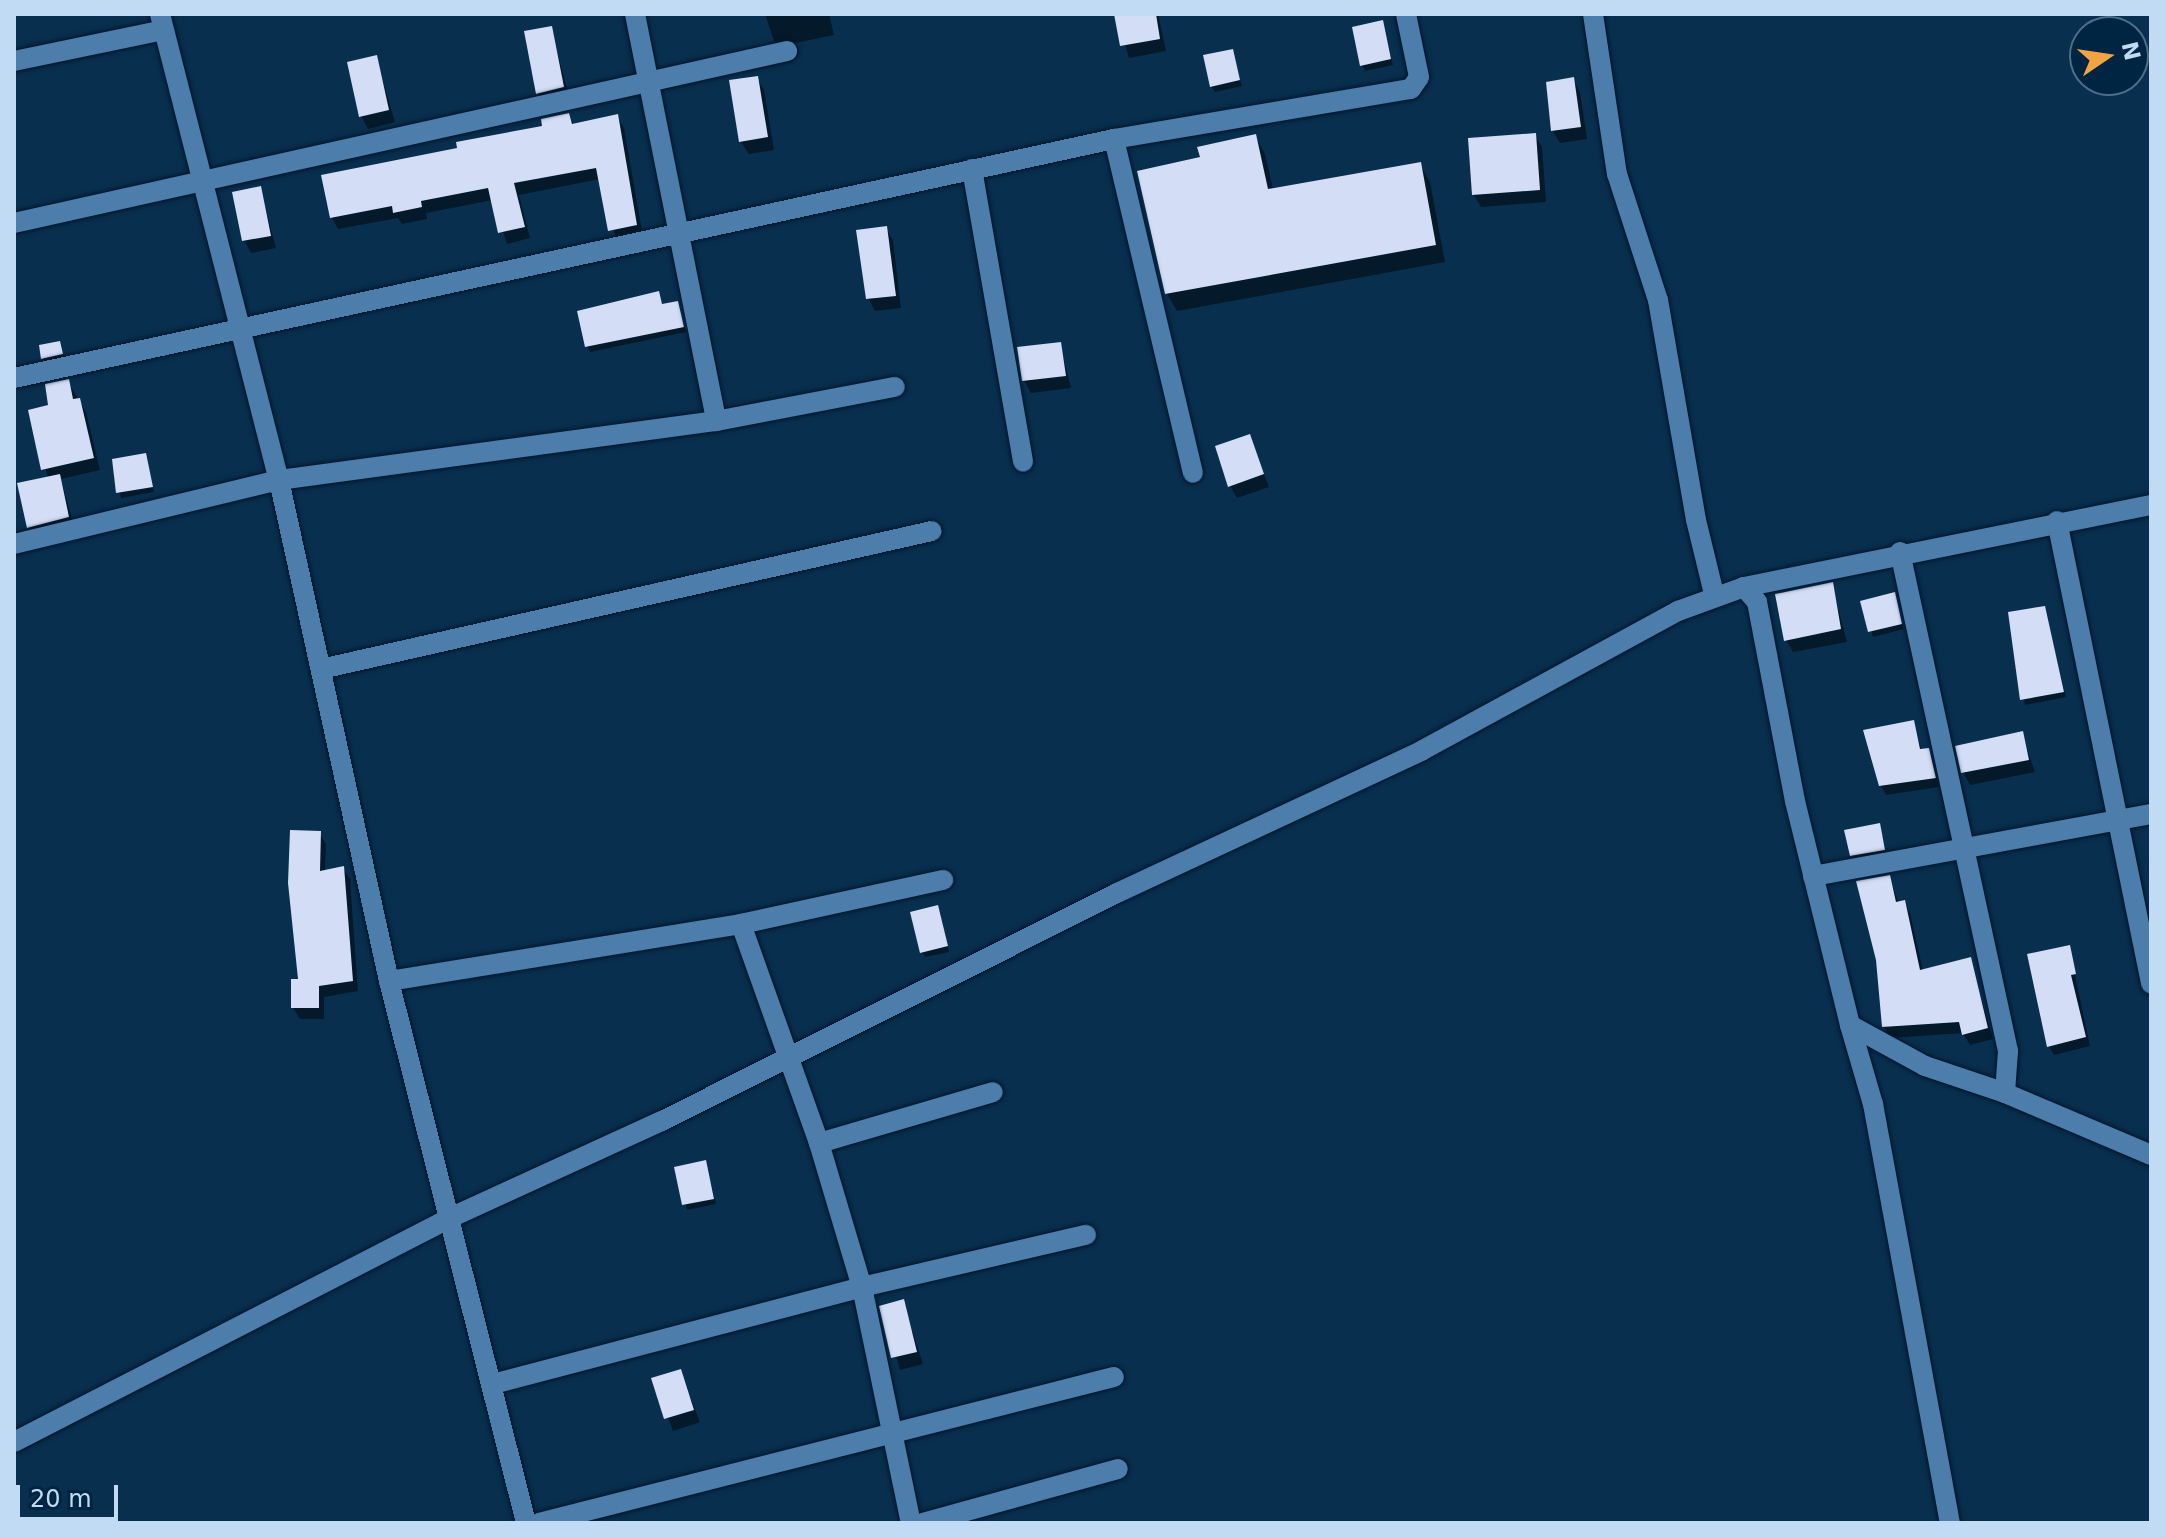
<!DOCTYPE html>
<html>
<head>
<meta charset="utf-8">
<style>
  body { margin:0 }
  #map { position:relative; width:2165px; height:1537px; overflow:hidden; background:#092f4e; font-family:"DejaVu Sans",sans-serif }
  div>[style] { position:absolute }
  [style*='--x'] { left:calc(var(--x)*1px); top:calc(var(--y)*1px); width:calc(var(--w)*1px); rotate:calc(var(--a)*1deg) }
  .shadow>* { inset:0; background:#0007 }
  .building>* { inset:0; background:#d3ddf5 }
  .roads { filter:drop-shadow(0 0 2px #00162c) drop-shadow(0 0 2px #00162c) }
  .minor>* { height:20px; margin:-10px; padding:0 10px; transform-origin:10px; border-radius:10px; background:#4d7dab }
  span { translate:-50% -50%; white-space:nowrap; text-align:center; line-height:1.15; -webkit-text-stroke:8px #002543; paint-order:stroke }
  .frame { position:absolute; inset:0; border:16px solid #c1dbf4; pointer-events:none }
  .north { position:absolute; left:2069px; top:16px; width:80px; height:80px; box-sizing:border-box; background:#002543; border:2px solid #4d6e8a; border-radius:50%; rotate:77deg; font-size:22px; font-weight:700; line-height:32px; text-align:center; color:#c1dbf4 }
  .north::after { content:''; display:block; margin:auto; width:28px; height:36px; background:#f3a442; clip-path:polygon(50% 0,100% 100%,50% 72%,0 100%) }
  .scale { position:absolute; left:16px; top:1485px; width:102px; height:36px; box-sizing:border-box; border:4px solid #c1dbf4; border-top:0; padding-left:10px; font-size:24px; line-height:28px; white-space:nowrap; color:#c1dbf4; -webkit-text-stroke:6px #002543; paint-order:stroke }
</style>
</head>
<body>
<div id="map">
  <div class="shadow">
    <div style="clip-path:polygon(765px 14px,829px 14px,834px 35px,776px 47px)"></div>
    <div style="clip-path:polygon(1116px 14px,1158px 14px,1166px 51px,1129px 58px)"></div>
    <div style="clip-path:polygon(1382px 23px,1393px 65px,1365px 71px,1362px 65px)"></div>
    <div style="clip-path:polygon(551px 28px,570px 100px,545px 105px,538px 93px)"></div>
    <div style="clip-path:polygon(1232px 51px,1242px 86px,1215px 92px,1211px 86px)"></div>
    <div style="clip-path:polygon(376px 57px,395px 122px,368px 129px,361px 116px)"></div>
    <div style="clip-path:polygon(757px 78px,764px 90px,774px 150px,749px 154px,741px 142px,731px 82px)"></div>
    <div style="clip-path:polygon(1573px 79px,1580px 92px,1587px 139px,1560px 143px,1553px 131px,1548px 84px)"></div>
    <div style="clip-path:polygon(568px 115px,574px 125px,617px 116px,624px 128px,643px 237px,617px 242px,600px 179px,519px 195px,530px 238px,507px 244px,493px 200px,426px 213px,427px 219px,402px 224px,398px 218px,338px 229px,332px 218px,460px 150px,544px 128px)"></div>
    <div style="clip-path:polygon(1535px 135px,1542px 147px,1546px 202px,1481px 207px,1474px 195px,1470px 140px)"></div>
    <div style="clip-path:polygon(1255px 136px,1265px 154px,1273px 190px,1420px 164px,1430px 182px,1445px 262px,1177px 311px,1167px 294px,1202px 159px)"></div>
    <div style="clip-path:polygon(260px 189px,276px 248px,251px 253px,244px 240px)"></div>
    <div style="clip-path:polygon(886px 228px,893px 241px,901px 308px,875px 311px,868px 298px)"></div>
    <div style="clip-path:polygon(677px 303px,686px 332px,590px 352px,587px 346px)"></div>
    <div style="clip-path:polygon(59px 344px,65px 359px,46px 363px,43px 358px)"></div>
    <div style="clip-path:polygon(1060px 344px,1071px 388px,1031px 393px,1024px 380px)"></div>
    <div style="clip-path:polygon(68px 382px,86px 412px,100px 470px,61px 479px,75px 530px,36px 539px,28px 527px,48px 478px,30px 412px,51px 407px)"></div>
    <div style="clip-path:polygon(1249px 437px,1269px 487px,1237px 498px,1230px 486px)"></div>
    <div style="clip-path:polygon(145px 455px,154px 492px,121px 498px,114px 461px)"></div>
    <div style="clip-path:polygon(1832px 585px,1847px 642px,1793px 652px,1786px 640px)"></div>
    <div style="clip-path:polygon(1894px 594px,1904px 629px,1873px 637px,1863px 602px)"></div>
    <div style="clip-path:polygon(2044px 608px,2066px 697px,2025px 705px,2010px 614px)"></div>
    <div style="clip-path:polygon(1913px 723px,1922px 751px,1928px 750px,1933px 759px,1939px 787px,1886px 795px,1881px 786px)"></div>
    <div style="clip-path:polygon(2022px 734px,2035px 772px,1970px 785px,1963px 772px)"></div>
    <div style="clip-path:polygon(1879px 825px,1887px 855px,1855px 861px,1852px 855px)"></div>
    <div style="clip-path:polygon(319px 833px,326px 844px,325px 872px,343px 868px,350px 879px,358px 991px,324px 997px,324px 1019px,300px 1019px,293px 1008px)"></div>
    <div style="clip-path:polygon(1889px 877px,1899px 903px,1904px 902px,1910px 913px,1923px 971px,1970px 959px,1993px 1039px,1970px 1045px,1963px 1033px,1890px 1038px,1884px 1027px)"></div>
    <div style="clip-path:polygon(940px 913px,949px 952px,925px 957px,922px 952px)"></div>
    <div style="clip-path:polygon(2069px 947px,2090px 1046px,2054px 1055px,2049px 1046px)"></div>
    <div style="clip-path:polygon(705px 1162px,716px 1204px,687px 1210px,676px 1168px)"></div>
    <div style="clip-path:polygon(903px 1302px,923px 1364px,900px 1370px,882px 1307px)"></div>
    <div style="clip-path:polygon(680px 1371px,700px 1422px,673px 1431px,654px 1379px)"></div>
  </div>
  <div class="building">
    <div style="clip-path:polygon(1114px 14px,1156px 14px,1160px 39px,1120px 46px)"></div>
    <div style="clip-path:polygon(1383px 20px,1391px 59px,1360px 66px,1352px 27px)"></div>
    <div style="clip-path:polygon(552px 26px,564px 87px,536px 94px,524px 31px)"></div>
    <div style="clip-path:polygon(1233px 49px,1240px 80px,1210px 87px,1203px 55px)"></div>
    <div style="clip-path:polygon(377px 55px,389px 110px,359px 117px,347px 62px)"></div>
    <div style="clip-path:polygon(758px 76px,768px 137px,739px 142px,729px 80px)"></div>
    <div style="clip-path:polygon(1574px 77px,1581px 127px,1551px 131px,1546px 82px)"></div>
    <div style="clip-path:polygon(569px 113px,572px 124px,618px 114px,637px 225px,608px 231px,596px 168px,514px 183px,525px 227px,498px 233px,488px 188px,421px 201px,422px 207px,393px 213px,392px 206px,330px 218px,321px 175px,457px 148px,456px 142px,542px 126px,541px 119px)"></div>
    <div style="clip-path:polygon(1536px 133px,1540px 190px,1472px 195px,1468px 138px)"></div>
    <div style="clip-path:polygon(1256px 134px,1268px 189px,1421px 162px,1436px 245px,1165px 294px,1137px 171px,1200px 157px,1197px 147px)"></div>
    <div style="clip-path:polygon(261px 186px,271px 236px,242px 241px,232px 192px)"></div>
    <div style="clip-path:polygon(887px 226px,896px 296px,866px 299px,856px 230px)"></div>
    <div style="clip-path:polygon(659px 291px,662px 304px,678px 301px,684px 327px,585px 347px,577px 311px)"></div>
    <div style="clip-path:polygon(60px 341px,63px 354px,41px 359px,39px 345px)"></div>
    <div style="clip-path:polygon(1061px 342px,1066px 376px,1022px 381px,1017px 347px)"></div>
    <div style="clip-path:polygon(69px 379px,73px 399px,80px 398px,94px 458px,41px 470px,28px 410px,48px 405px,45px 384px)"></div>
    <div style="clip-path:polygon(1250px 434px,1264px 474px,1228px 487px,1215px 446px)"></div>
    <div style="clip-path:polygon(146px 453px,153px 487px,116px 493px,112px 459px)"></div>
    <div style="clip-path:polygon(60px 474px,69px 517px,27px 528px,17px 483px)"></div>
    <div style="clip-path:polygon(1833px 582px,1841px 629px,1784px 641px,1775px 594px)"></div>
    <div style="clip-path:polygon(1895px 592px,1902px 624px,1868px 632px,1860px 601px)"></div>
    <div style="clip-path:polygon(2045px 606px,2064px 692px,2020px 700px,2008px 612px)"></div>
    <div style="clip-path:polygon(1914px 720px,1920px 749px,1929px 748px,1936px 778px,1879px 786px,1863px 730px)"></div>
    <div style="clip-path:polygon(2023px 731px,2029px 760px,1961px 773px,1955px 746px)"></div>
    <div style="clip-path:polygon(1880px 823px,1885px 850px,1850px 856px,1844px 830px)"></div>
    <div style="clip-path:polygon(290px 830px,321px 831px,320px 871px,344px 866px,353px 981px,319px 986px,319px 1008px,291px 1008px,291px 979px,298px 979px,288px 883px)"></div>
    <div style="clip-path:polygon(1890px 875px,1896px 902px,1905px 900px,1920px 970px,1971px 957px,1988px 1028px,1962px 1035px,1959px 1022px,1882px 1027px,1876px 960px,1856px 881px)"></div>
    <div style="clip-path:polygon(938px 905px,948px 946px,920px 953px,910px 912px)"></div>
    <div style="clip-path:polygon(2070px 945px,2076px 974px,2071px 975px,2086px 1037px,2047px 1047px,2027px 954px)"></div>
    <div style="clip-path:polygon(706px 1160px,714px 1199px,682px 1205px,674px 1167px)"></div>
    <div style="clip-path:polygon(904px 1299px,917px 1352px,891px 1358px,879px 1306px)"></div>
    <div style="clip-path:polygon(681px 1369px,694px 1410px,664px 1419px,651px 1378px)"></div>
  </div>
  <div class="roads">
    <div class="minor">
      <div style="--x:160;--y:14;--w:481;--a:75.7"></div>
      <div style="--x:279;--y:480;--w:513;--a:77.62"></div>
      <div style="--x:389;--y:981;--w:559;--a:75.81"></div>
      <div style="--x:635;--y:14;--w:415;--a:78.7"></div>
      <div style="--x:1593;--y:14;--w:162;--a:81.5"></div>
      <div style="--x:1617;--y:174;--w:133;--a:72"></div>
      <div style="--x:1658;--y:300;--w:223;--a:80.2"></div>
      <div style="--x:1696;--y:520;--w:76;--a:76.3"></div>
      <div style="--x:14;--y:61;--w:153;--a:-11.7"></div>
      <div style="--x:1114;--y:139;--w:343;--a:76.7"></div>
      <div style="--x:972;--y:169;--w:297;--a:80.1"></div>
      <div style="--x:14;--y:223;--w:792;--a:-12.54"></div>
      <div style="--x:14;--y:378;--w:1126;--a:-12.26"></div>
      <div style="--x:1114;--y:139;--w:301;--a:-9.6"></div>
      <div style="--x:1411;--y:89;--w:14;--a:-56"></div>
      <div style="--x:1419;--y:77;--w:64;--a:-101.7"></div>
      <div style="--x:2057;--y:521;--w:472;--a:78.5"></div>
      <div style="--x:14;--y:544;--w:273;--a:-13.6"></div>
      <div style="--x:279;--y:480;--w:441;--a:-7.7"></div>
      <div style="--x:716;--y:421;--w:182;--a:-10.8"></div>
      <div style="--x:1900;--y:552;--w:511;--a:77.79"></div>
      <div style="--x:2008;--y:1051;--w:42;--a:94.1"></div>
      <div style="--x:1744;--y:587;--w:415;--a:-11.4"></div>
      <div style="--x:321;--y:669;--w:626;--a:-12.73"></div>
      <div style="--x:1813;--y:876;--w:344;--a:-10.4"></div>
      <div style="--x:741;--y:924;--w:232;--a:70.4"></div>
      <div style="--x:819;--y:1143;--w:150;--a:73.4"></div>
      <div style="--x:862;--y:1287;--w:241;--a:78.3"></div>
      <div style="--x:389;--y:981;--w:357;--a:-9.2"></div>
      <div style="--x:741;--y:924;--w:207;--a:-12.3"></div>
      <div style="--x:1850;--y:1025;--w:82;--a:73.8"></div>
      <div style="--x:1873;--y:1104;--w:426;--a:79.6"></div>
      <div style="--x:819;--y:1143;--w:181;--a:-16.3"></div>
      <div style="--x:493;--y:1384;--w:382;--a:-14.7"></div>
      <div style="--x:862;--y:1287;--w:230;--a:-13.1"></div>
      <div style="--x:14;--y:1442;--w:492;--a:-27.2"></div>
      <div style="--x:452;--y:1217;--w:231;--a:-24.6"></div>
      <div style="--x:662;--y:1121;--w:509;--a:-26.62"></div>
      <div style="--x:1117;--y:893;--w:336;--a:-25"></div>
      <div style="--x:1421;--y:751;--w:293;--a:-28.6"></div>
      <div style="--x:1678;--y:611;--w:70;--a:-20"></div>
      <div style="--x:1744;--y:587;--w:20;--a:49"></div>
      <div style="--x:1757;--y:602;--w:203;--a:79.2"></div>
      <div style="--x:1795;--y:801;--w:231;--a:76.2"></div>
      <div style="--x:1850;--y:1025;--w:85;--a:28.7"></div>
      <div style="--x:1925;--y:1066;--w:84;--a:18.6"></div>
      <div style="--x:2005;--y:1093;--w:159;--a:23"></div>
      <div style="--x:539;--y:1523;--w:593;--a:-14.25"></div>
      <div style="--x:923;--y:1523;--w:202;--a:-15.5"></div>
    </div>
  </div>
  <div class="frame"></div>
  <div class="north">N</div>
  <div class="scale">20 m</div>
</div>
</body>
</html>
